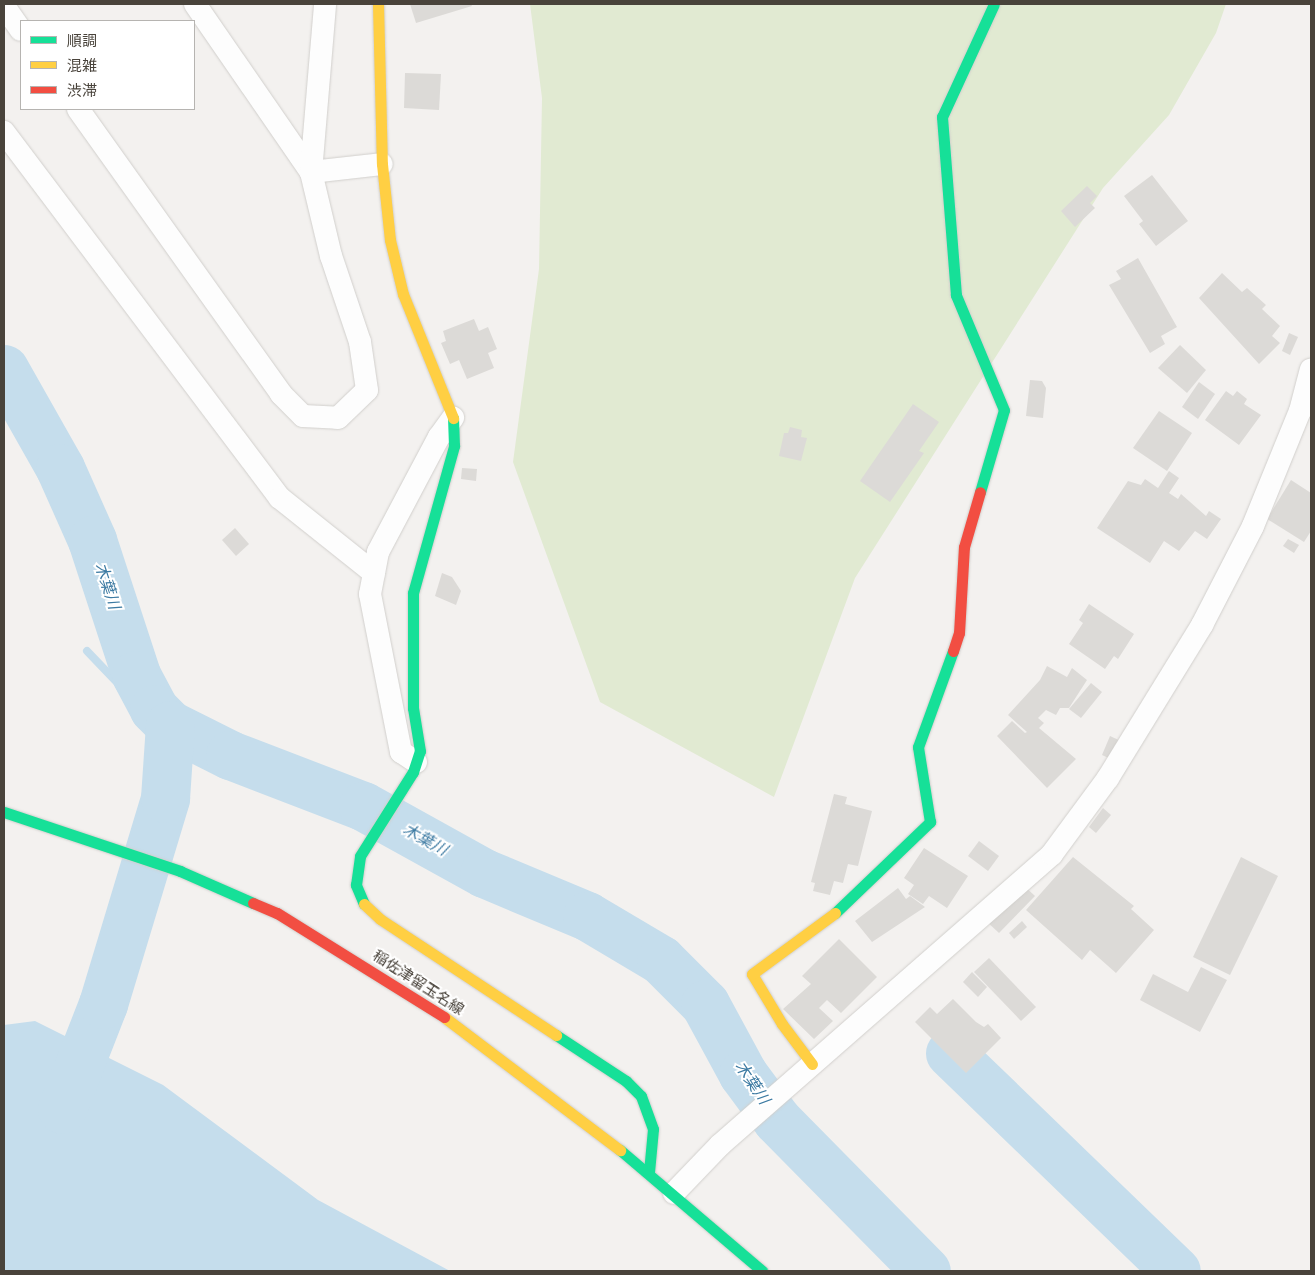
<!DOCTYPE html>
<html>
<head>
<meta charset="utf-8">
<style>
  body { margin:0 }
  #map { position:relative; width:1315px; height:1275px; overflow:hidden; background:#f3f1ef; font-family:Figtree,"Noto Sans JP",sans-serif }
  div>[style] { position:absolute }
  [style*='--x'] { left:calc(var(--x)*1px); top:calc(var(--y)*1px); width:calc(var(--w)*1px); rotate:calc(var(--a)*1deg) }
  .green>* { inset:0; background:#e1ead2 }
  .water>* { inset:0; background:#c5ddec }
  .stream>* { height:8px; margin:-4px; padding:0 4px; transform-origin:4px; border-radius:4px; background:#c5ddec }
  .river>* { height:49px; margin:-24.5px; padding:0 24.5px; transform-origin:24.5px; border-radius:24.5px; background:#c5ddec }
  .building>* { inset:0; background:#dcdad7 }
  .roads { filter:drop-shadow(0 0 1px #d1cfcc) drop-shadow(0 0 1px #d1cfcc) }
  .street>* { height:22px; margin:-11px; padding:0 11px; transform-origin:11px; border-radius:11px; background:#fdfdfd }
  .fast>* { height:11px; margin:-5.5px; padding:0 5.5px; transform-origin:5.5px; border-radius:5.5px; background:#16e098 }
  .slow>* { height:11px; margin:-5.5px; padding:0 5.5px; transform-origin:5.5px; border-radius:5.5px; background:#ffcf43 }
  .jam>* { height:11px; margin:-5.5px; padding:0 5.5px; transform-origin:5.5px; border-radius:5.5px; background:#f24e42 }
  span { translate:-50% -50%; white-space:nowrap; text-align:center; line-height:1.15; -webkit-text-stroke:4px #fff; paint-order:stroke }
  .street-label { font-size:15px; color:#49433b }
  .water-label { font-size:16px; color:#3c7aa2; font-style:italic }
  .frame { position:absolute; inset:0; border:5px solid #49433b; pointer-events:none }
  .legend { position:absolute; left:20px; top:20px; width:175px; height:90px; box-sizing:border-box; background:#fff; border:1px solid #b6b4b1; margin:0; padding:6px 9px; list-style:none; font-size:15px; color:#49433b }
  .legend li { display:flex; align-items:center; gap:10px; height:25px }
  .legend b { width:25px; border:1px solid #b6b4b1 }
</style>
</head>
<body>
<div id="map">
  <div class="green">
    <div style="clip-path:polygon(530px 4px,1226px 4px,1216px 33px,1169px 115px,1103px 188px,855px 578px,774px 797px,600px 702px,513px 462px,539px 269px,542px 98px)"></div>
  </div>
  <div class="water">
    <div style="clip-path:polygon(35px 1021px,163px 1085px,318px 1200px,450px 1271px,4px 1271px,4px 1025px)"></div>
  </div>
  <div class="stream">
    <div style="--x:87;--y:651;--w:64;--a:46.3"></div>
    <div style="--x:131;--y:697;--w:48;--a:35.7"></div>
  </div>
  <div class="river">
    <div style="--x:4;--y:369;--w:114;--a:60.5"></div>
    <div style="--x:60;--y:468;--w:79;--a:66"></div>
    <div style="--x:92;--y:540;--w:142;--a:71.9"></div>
    <div style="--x:136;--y:675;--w:38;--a:62"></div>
    <div style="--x:154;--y:709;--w:23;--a:45"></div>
    <div style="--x:170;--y:725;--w:67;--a:26.6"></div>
    <div style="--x:230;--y:755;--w:142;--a:21"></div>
    <div style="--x:363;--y:806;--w:138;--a:29"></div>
    <div style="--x:484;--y:873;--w:112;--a:22.7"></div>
    <div style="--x:587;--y:916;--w:86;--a:30.7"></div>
    <div style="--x:661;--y:960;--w:62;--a:45"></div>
    <div style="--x:705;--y:1004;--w:80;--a:61.5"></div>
    <div style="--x:743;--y:1074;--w:57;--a:53.5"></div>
    <div style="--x:777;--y:1120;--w:212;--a:45.4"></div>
    <div style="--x:950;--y:1053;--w:314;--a:44"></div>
    <div style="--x:62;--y:1109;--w:113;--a:-68.7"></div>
    <div style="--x:103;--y:1004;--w:215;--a:-73.2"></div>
    <div style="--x:165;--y:798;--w:73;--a:-86.1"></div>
  </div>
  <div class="building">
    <div style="clip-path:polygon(410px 4px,471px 4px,472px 6px,416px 23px)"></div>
    <div style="clip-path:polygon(405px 73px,441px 74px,439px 110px,404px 108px)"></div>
    <div style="clip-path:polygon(1152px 175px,1188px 221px,1156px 246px,1139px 224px,1143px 221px,1124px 196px)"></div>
    <div style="clip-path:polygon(1087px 186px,1097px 196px,1090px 203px,1095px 208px,1075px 227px,1061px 211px)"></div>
    <div style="clip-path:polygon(1138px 258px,1177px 327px,1161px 336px,1165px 344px,1150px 353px,1109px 285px,1121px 279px,1116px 271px)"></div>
    <div style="clip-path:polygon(1222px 273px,1242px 292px,1247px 288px,1266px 305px,1262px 309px,1280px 326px,1272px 336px,1280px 343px,1259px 364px,1199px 298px)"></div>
    <div style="clip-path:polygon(474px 319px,479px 331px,488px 327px,497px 349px,488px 353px,494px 368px,467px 379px,459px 360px,450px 364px,441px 343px,446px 341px,443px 331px)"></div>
    <div style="clip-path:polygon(1289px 333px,1298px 337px,1290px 355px,1282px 351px)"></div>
    <div style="clip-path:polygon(1180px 345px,1206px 370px,1187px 393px,1158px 368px)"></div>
    <div style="clip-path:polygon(1030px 380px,1042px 381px,1046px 388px,1043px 418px,1026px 416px)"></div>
    <div style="clip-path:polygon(1199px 382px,1215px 394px,1198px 419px,1182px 407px)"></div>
    <div style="clip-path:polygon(1226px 391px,1233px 396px,1237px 391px,1247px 399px,1244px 404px,1261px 415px,1239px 445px,1205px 420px)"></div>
    <div style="clip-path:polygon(913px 404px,939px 422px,919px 451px,924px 453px,890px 502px,860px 481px)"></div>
    <div style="clip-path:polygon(1159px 411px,1192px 433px,1167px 471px,1133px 448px)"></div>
    <div style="clip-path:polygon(790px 427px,802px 430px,801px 437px,807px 438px,801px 461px,779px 456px,784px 433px,788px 433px)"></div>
    <div style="clip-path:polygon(462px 468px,477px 469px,476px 481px,461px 479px)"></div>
    <div style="clip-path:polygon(1169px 471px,1179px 478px,1169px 493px,1178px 499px,1181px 494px,1206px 516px,1209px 511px,1221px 519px,1207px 539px,1195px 531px,1179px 551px,1164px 541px,1150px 563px,1097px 528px,1128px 481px,1141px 485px,1145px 479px,1158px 488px)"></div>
    <div style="clip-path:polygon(1291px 480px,1311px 493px,1311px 531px,1304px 542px,1267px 519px)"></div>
    <div style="clip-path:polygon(235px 528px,249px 544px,236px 556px,222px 540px)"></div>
    <div style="clip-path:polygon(1288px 539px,1299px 545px,1294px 553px,1283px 546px)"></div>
    <div style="clip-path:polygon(442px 573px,452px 577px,461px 591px,456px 605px,435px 596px)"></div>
    <div style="clip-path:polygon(1089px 604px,1134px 634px,1118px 659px,1114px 656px,1105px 669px,1069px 644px,1083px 623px,1079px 620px)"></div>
    <div style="clip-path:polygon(1047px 666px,1067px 677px,1072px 668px,1087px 680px,1069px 708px,1060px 708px,1056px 715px,1046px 710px,1038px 718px,1044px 723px,1039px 728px,1076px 759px,1047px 788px,997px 736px,1012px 721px,1025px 733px,1027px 732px,1008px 715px,1040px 680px)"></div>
    <div style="clip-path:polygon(1091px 683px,1102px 692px,1081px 718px,1069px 709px)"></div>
    <div style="clip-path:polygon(1110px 736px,1125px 743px,1117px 762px,1102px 755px)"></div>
    <div style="clip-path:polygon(834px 794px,847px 797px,845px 804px,872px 811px,858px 866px,848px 864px,843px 883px,834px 881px,830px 895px,813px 891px,815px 883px,811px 882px)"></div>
    <div style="clip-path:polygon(1103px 808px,1111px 815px,1096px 833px,1089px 827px)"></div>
    <div style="clip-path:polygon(979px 841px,999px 856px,988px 871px,968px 856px)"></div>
    <div style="clip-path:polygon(924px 848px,968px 876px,947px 908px,929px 896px,923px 904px,908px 894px,914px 885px,904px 878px)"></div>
    <div style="clip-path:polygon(1073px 857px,1134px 906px,1131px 909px,1154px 930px,1116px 973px,1090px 950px,1082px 960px,1026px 910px)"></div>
    <div style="clip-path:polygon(1241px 857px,1278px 876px,1230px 975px,1193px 957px)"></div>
    <div style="clip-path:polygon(1021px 883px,1035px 896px,999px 933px,985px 920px)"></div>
    <div style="clip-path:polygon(898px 888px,906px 899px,910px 896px,925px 907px,872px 942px,855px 921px)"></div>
    <div style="clip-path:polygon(1022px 921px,1027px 927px,1014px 939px,1009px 933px)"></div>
    <div style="clip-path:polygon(839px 939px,877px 977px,841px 1013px,827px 1000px,819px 1008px,833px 1021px,814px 1039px,783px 1009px,811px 984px,802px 976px)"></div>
    <div style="clip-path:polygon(989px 958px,1036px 1007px,1021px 1021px,974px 972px)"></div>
    <div style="clip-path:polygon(1201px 967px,1227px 980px,1200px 1032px,1140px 1000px,1153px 974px,1188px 992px)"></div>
    <div style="clip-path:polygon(972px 972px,987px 987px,978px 997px,963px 982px)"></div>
    <div style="clip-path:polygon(953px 999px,976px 1022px,984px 1027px,988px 1024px,1001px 1038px,966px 1073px,915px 1022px,930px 1007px,937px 1014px)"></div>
  </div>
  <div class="roads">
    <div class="street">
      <div style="--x:195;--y:4;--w:204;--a:55.4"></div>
      <div style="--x:311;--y:172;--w:71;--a:-6.4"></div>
      <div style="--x:4;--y:6;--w:29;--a:55"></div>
      <div style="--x:78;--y:109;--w:350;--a:54.5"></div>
      <div style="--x:281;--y:394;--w:31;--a:45"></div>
      <div style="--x:303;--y:416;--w:35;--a:3"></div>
      <div style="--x:338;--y:418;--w:40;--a:-44"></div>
      <div style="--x:367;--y:390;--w:49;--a:-98.3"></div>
      <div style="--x:360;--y:342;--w:91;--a:-108.6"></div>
      <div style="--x:331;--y:256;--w:86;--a:-103.4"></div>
      <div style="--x:311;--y:172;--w:169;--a:-85.2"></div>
      <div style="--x:4;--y:132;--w:458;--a:53"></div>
      <div style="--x:280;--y:498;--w:120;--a:38.6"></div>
      <div style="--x:416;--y:762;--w:18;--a:-146"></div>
      <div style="--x:401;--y:752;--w:161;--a:-101.1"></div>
      <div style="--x:370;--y:594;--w:43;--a:-79.2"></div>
      <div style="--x:378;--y:552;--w:130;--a:-62.1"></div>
      <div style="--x:439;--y:437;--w:24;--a:-54"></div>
      <div style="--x:674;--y:1193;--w:66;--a:-46.2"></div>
      <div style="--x:720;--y:1145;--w:441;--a:-41.2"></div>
      <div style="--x:1052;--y:854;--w:94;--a:-53.6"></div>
      <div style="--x:1108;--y:778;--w:180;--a:-58.4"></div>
      <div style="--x:1202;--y:625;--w:111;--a:-62.7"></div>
      <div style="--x:1253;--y:526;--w:124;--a:-67.8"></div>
      <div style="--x:1300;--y:411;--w:43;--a:-75.3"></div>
    </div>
    <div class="fast">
      <div style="--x:980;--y:492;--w:85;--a:-73.7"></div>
      <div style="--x:1004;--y:410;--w:125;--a:-112.7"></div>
      <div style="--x:956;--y:295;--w:179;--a:-94.5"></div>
      <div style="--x:942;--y:117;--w:124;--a:-65.3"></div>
      <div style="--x:4;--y:812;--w:186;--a:18.5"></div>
      <div style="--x:180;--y:871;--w:80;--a:23.7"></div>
      <div style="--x:364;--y:904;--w:21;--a:-113"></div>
      <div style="--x:356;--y:885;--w:29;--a:-82"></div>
      <div style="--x:360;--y:856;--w:99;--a:-57.8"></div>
      <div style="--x:413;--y:772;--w:22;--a:-72"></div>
      <div style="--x:420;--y:751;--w:44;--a:-99.2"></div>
      <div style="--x:413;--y:708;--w:115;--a:-90"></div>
      <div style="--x:413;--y:593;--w:153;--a:-74.4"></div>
      <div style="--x:454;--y:446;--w:28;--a:-92"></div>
      <div style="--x:835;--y:913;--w:132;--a:-43.8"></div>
      <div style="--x:930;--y:822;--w:76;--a:-99.1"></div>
      <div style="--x:918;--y:747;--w:102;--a:-70"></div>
      <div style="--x:556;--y:1035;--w:84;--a:33.3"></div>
      <div style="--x:626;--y:1081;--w:21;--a:45"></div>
      <div style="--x:641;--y:1096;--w:35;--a:70"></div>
      <div style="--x:653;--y:1129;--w:43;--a:95.3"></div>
      <div style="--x:620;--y:1150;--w:187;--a:40.4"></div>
    </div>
    <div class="slow">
      <div style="--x:378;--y:4;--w:160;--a:88.6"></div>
      <div style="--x:382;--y:164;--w:76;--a:84"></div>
      <div style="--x:390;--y:240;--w:56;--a:76.5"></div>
      <div style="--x:403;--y:294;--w:134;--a:68"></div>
      <div style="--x:364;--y:904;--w:22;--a:43"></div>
      <div style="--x:380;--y:919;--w:211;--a:33.4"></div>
      <div style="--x:444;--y:1017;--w:221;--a:37.1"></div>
      <div style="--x:812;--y:1064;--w:50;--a:-126.9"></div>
      <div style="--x:782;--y:1024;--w:58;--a:-121"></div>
      <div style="--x:752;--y:974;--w:103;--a:-36.3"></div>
    </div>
    <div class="jam">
      <div style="--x:953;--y:651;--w:19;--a:-72"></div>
      <div style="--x:959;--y:633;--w:86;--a:-86.7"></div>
      <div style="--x:964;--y:547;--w:57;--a:-73.8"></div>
      <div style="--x:253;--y:903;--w:26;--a:23"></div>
      <div style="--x:277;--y:913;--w:197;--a:31.9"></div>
    </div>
  </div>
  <div class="street-label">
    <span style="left:418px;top:983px;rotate:33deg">稲佐津留玉名線</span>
  </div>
  <div class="water-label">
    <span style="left:107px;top:586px;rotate:72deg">木葉川</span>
    <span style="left:425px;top:840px;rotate:29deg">木葉川</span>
    <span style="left:752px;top:1083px;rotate:56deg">木葉川</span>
  </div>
  <div class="frame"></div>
  <ul class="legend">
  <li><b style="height:6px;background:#16e098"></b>順調</li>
  <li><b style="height:6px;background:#ffcf43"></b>混雑</li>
  <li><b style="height:6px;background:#f24e42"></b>渋滞</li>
  </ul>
</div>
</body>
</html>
